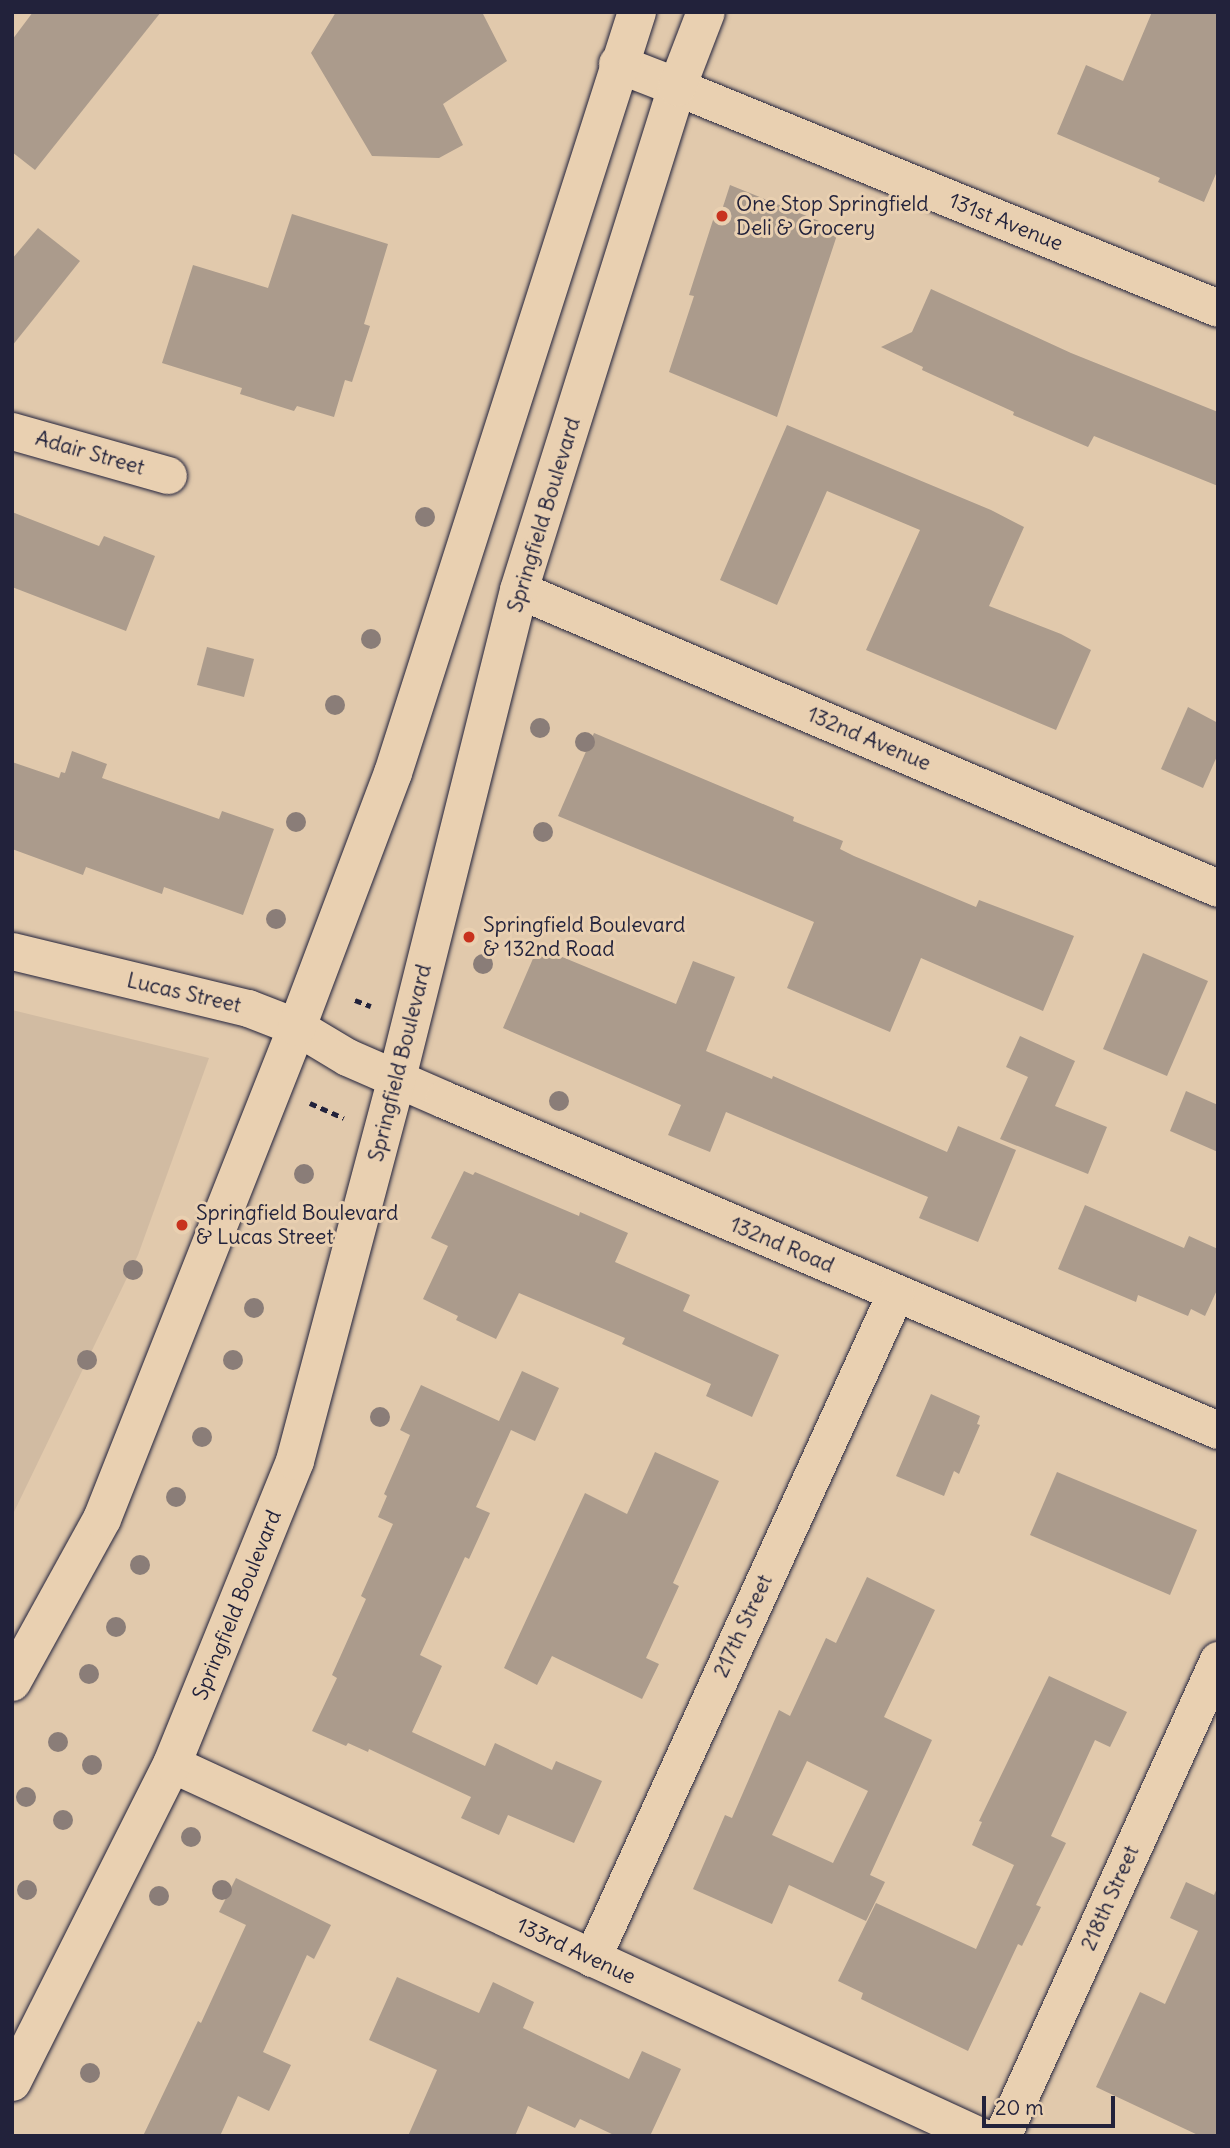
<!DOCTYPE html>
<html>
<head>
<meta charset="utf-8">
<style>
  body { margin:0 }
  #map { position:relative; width:1230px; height:2148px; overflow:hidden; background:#e1c9ac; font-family:Delius,sans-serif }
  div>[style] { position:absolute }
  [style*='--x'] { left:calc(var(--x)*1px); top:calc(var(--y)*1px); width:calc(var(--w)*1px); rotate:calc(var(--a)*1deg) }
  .built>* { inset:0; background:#d1bba2 }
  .building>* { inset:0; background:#ab9b8c }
  .path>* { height:4.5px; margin-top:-2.25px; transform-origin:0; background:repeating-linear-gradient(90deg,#22223b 0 7px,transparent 0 12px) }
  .roads { filter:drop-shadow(0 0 2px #22223b) drop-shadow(0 0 2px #22223b) }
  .street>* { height:37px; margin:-18.5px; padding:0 18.5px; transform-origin:18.5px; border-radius:18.5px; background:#e9d0b1 }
  .primary>* { height:38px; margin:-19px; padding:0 19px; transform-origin:19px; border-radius:19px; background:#e9d0b1 }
  .trees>* { width:20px; height:20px; margin:-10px; border-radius:50%; background:#8a7d78 }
  .dots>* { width:19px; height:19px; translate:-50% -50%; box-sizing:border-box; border:4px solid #e9d0b1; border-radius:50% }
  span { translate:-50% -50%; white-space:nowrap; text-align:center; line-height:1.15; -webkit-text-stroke:6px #e9d0b1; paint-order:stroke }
  .poi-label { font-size:21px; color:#22223b }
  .left { translate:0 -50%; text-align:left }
  .street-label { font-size:21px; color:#22223b }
  .frame { position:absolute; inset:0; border:14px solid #22223b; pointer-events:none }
  .scale { position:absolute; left:982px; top:2096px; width:133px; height:32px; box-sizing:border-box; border:4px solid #22223b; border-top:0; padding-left:9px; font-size:21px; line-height:24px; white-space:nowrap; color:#22223b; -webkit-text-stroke:5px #e9d0b1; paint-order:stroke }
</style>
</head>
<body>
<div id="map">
  <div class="built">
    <div style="clip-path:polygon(12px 1010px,209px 1058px,138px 1255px,12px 1516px)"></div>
  </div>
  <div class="building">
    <div style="clip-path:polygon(33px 12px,161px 12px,35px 170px,12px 152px,12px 40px)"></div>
    <div style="clip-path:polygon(336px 12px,482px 12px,507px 61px,443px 104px,463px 145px,439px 158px,372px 156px,311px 53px)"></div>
    <div style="clip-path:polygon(1152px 12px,1218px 12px,1218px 169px,1204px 202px,1158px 182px,1160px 178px,1057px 134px,1086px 65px,1123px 81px)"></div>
    <div style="clip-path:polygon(730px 185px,839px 229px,777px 417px,669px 372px,694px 296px,689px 295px,714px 217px,719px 219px)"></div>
    <div style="clip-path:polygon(292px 214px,388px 244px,364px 324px,370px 326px,352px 382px,345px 380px,334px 417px,297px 406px,294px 411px,240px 394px,242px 388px,162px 363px,193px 265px,268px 288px)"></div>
    <div style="clip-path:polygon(38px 228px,80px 261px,12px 346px,12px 259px)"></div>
    <div style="clip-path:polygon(931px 289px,1071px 353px,1218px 412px,1218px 486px,1094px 436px,1088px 447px,1013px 415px,1014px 412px,922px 370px,923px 367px,881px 347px,912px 332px)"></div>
    <div style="clip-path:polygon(787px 425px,991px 510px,1024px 527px,989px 606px,1061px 634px,1091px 650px,1056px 730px,866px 650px,920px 530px,827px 491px,777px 605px,720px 580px)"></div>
    <div style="clip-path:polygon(12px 512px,99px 546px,104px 536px,155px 556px,126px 631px,12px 587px)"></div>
    <div style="clip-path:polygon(207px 647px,254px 659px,244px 697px,197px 685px)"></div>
    <div style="clip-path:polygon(1188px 707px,1218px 723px,1218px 754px,1203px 788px,1161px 769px)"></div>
    <div style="clip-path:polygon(594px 733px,794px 817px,793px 821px,843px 841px,840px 849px,854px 856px,976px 907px,979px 900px,1074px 936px,1043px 1011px,921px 958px,890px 1032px,787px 988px,814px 922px,558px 816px)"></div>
    <div style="clip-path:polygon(72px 751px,107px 764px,102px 778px,219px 819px,222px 811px,274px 829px,243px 915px,164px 887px,162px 894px,86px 867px,83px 875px,12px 849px,12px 762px,59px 778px,61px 772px,65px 773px)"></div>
    <div style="clip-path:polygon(538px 947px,676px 1004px,693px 961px,735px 977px,706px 1051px,772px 1079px,773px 1076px,947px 1152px,958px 1126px,1016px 1150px,978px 1242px,919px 1218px,928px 1197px,726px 1112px,710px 1152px,668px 1135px,681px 1105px,503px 1028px)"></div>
    <div style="clip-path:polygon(1143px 953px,1208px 981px,1167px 1076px,1103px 1049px)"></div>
    <div style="clip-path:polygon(1020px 1036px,1075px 1061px,1055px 1106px,1107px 1127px,1088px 1174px,1000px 1139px,1028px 1077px,1006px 1067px)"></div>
    <div style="clip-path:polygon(1186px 1091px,1218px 1105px,1218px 1152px,1170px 1131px)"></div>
    <div style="clip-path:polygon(464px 1171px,473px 1175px,475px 1172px,579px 1216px,580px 1212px,628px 1233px,615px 1262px,690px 1295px,683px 1311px,779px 1355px,752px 1417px,706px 1396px,711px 1384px,622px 1344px,625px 1338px,519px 1293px,496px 1339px,456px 1320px,458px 1316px,423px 1299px,448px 1246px,431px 1238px)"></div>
    <div style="clip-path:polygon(1085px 1205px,1184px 1248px,1189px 1236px,1218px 1249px,1218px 1288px,1205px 1316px,1191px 1309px,1188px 1316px,1138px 1295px,1136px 1302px,1058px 1269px)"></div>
    <div style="clip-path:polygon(522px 1371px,559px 1388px,535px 1441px,511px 1430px,476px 1507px,490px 1513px,469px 1559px,465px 1557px,420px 1655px,442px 1666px,412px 1732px,485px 1766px,495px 1743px,552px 1770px,556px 1761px,602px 1781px,574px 1843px,508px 1815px,499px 1835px,461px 1818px,471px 1797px,369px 1749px,368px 1752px,348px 1743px,346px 1746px,312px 1731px,337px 1678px,332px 1675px,366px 1599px,361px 1596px,393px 1524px,378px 1517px,387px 1496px,384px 1494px,410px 1435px,400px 1430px,421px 1385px,499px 1421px)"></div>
    <div style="clip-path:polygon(931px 1394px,980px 1416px,977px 1424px,980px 1425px,959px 1474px,954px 1471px,944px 1496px,896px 1476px)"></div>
    <div style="clip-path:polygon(655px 1452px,719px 1481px,673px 1583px,679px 1586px,646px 1658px,659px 1664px,642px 1699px,552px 1656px,537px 1685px,504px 1668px,585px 1493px,627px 1514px)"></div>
    <div style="clip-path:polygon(1057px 1472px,1197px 1530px,1170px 1595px,1030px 1535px)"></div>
    <div style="clip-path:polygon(evenodd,867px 1577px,935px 1610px,884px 1717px,932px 1740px,870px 1875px,885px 1882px,866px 1921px,789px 1885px,772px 1924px,693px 1889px,725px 1815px,732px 1818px,779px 1710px,790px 1716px,826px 1638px,836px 1643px,867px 1577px,807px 1761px,868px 1791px,833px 1863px,772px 1835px,807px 1761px)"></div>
    <div style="clip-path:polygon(1049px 1676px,1127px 1712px,1110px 1747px,1095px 1740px,1051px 1836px,1066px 1843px,1036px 1905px,1041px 1907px,1022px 1946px,1018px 1944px,968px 2051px,861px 1999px,863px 1993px,838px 1981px,876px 1903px,976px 1949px,1014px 1865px,972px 1845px,982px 1822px,979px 1821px)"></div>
    <div style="clip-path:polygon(236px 1878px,331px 1925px,314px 1959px,307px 1955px,263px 2052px,291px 2065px,269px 2111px,238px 2096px,220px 2136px,143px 2136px,198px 2021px,201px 2023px,246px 1925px,219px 1912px)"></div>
    <div style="clip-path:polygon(1186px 1882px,1214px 1895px,1218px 1886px,1218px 2136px,1200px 2136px,1096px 2087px,1140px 1992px,1165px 2004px,1198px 1931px,1170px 1918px)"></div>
    <div style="clip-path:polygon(397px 1977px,479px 2013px,493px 1982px,534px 2002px,523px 2028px,629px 2079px,642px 2051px,681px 2069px,650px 2136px,616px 2136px,580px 2119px,575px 2128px,528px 2106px,515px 2136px,408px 2136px,437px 2070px,369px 2040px)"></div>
  </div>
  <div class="path">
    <div style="--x:355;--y:1000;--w:17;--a:21"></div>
    <div style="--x:310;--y:1103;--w:37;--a:24"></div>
  </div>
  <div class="roads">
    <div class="street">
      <div style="--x:677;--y:87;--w:584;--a:22.22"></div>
      <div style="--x:12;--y:431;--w:162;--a:15.8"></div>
      <div style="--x:519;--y:590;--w:760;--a:23.09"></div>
      <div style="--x:12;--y:951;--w:243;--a:13.6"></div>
      <div style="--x:248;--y:1008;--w:53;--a:21.2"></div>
      <div style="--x:297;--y:1027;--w:58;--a:31"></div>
      <div style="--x:347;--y:1057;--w:105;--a:23.6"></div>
      <div style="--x:443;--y:1099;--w:843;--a:23.13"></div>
      <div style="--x:172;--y:1764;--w:890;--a:24.72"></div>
      <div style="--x:592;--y:1958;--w:730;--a:-65.47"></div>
      <div style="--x:1002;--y:2136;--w:523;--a:-65.59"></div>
    </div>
    <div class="primary">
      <div style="--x:618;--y:64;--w:63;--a:21.3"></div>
      <div style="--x:12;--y:1682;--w:186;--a:-61.1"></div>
      <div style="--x:102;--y:1519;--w:529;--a:-68.38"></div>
      <div style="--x:297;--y:1027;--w:272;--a:-69.3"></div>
      <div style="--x:393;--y:773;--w:799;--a:-72.22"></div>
      <div style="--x:12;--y:2082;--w:356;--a:-63.3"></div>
      <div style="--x:172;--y:1764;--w:327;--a:-67.9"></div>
      <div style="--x:295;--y:1461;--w:396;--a:-75.1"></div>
      <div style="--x:397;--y:1078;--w:503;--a:-75.96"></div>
      <div style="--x:519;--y:590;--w:527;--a:-72.56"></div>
      <div style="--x:677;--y:87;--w:80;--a:-68.9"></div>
    </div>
  </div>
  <div class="trees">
    <div style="left:425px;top:517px"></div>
    <div style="left:371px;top:639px"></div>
    <div style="left:335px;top:705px"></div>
    <div style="left:540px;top:728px"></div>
    <div style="left:585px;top:742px"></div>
    <div style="left:296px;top:822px"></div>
    <div style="left:543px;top:832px"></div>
    <div style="left:276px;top:919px"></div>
    <div style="left:483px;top:964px"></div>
    <div style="left:559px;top:1101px"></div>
    <div style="left:304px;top:1174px"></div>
    <div style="left:133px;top:1270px"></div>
    <div style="left:254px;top:1308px"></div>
    <div style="left:87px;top:1360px"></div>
    <div style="left:233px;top:1360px"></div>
    <div style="left:380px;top:1417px"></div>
    <div style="left:202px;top:1437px"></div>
    <div style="left:176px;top:1497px"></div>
    <div style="left:140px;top:1565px"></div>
    <div style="left:116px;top:1627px"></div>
    <div style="left:89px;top:1674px"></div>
    <div style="left:58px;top:1742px"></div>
    <div style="left:92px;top:1765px"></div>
    <div style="left:26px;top:1797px"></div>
    <div style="left:63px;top:1820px"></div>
    <div style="left:191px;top:1837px"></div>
    <div style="left:27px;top:1890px"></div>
    <div style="left:222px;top:1890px"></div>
    <div style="left:159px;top:1896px"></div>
    <div style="left:90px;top:2073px"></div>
  </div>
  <div class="dots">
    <div style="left:722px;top:216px;background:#c8321e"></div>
    <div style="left:469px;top:937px;background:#c8321e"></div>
    <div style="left:182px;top:1225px;background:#c8321e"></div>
  </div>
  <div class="poi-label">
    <span class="left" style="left:736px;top:216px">One Stop Springfield<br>Deli &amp; Grocery</span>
    <span class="left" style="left:483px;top:937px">Springfield Boulevard<br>&amp; 132nd Road</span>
    <span class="left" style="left:196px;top:1225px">Springfield Boulevard<br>&amp; Lucas Street</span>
  </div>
  <div class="street-label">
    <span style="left:1006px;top:222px;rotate:22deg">131st Avenue</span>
    <span style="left:90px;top:453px;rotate:16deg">Adair Street</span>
    <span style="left:544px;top:515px;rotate:-73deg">Springfield Boulevard</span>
    <span style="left:869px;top:739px;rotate:23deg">132nd Avenue</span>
    <span style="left:184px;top:993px;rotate:13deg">Lucas Street</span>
    <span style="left:400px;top:1063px;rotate:-76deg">Springfield Boulevard</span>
    <span style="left:782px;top:1245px;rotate:23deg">132nd Road</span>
    <span style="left:237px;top:1605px;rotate:-68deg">Springfield Boulevard</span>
    <span style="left:743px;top:1626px;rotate:-65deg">217th Street</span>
    <span style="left:1110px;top:1898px;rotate:-66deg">218th Street</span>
    <span style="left:576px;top:1951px;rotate:25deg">133rd Avenue</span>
  </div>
  <div class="frame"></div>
  <div class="scale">20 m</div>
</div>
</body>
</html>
